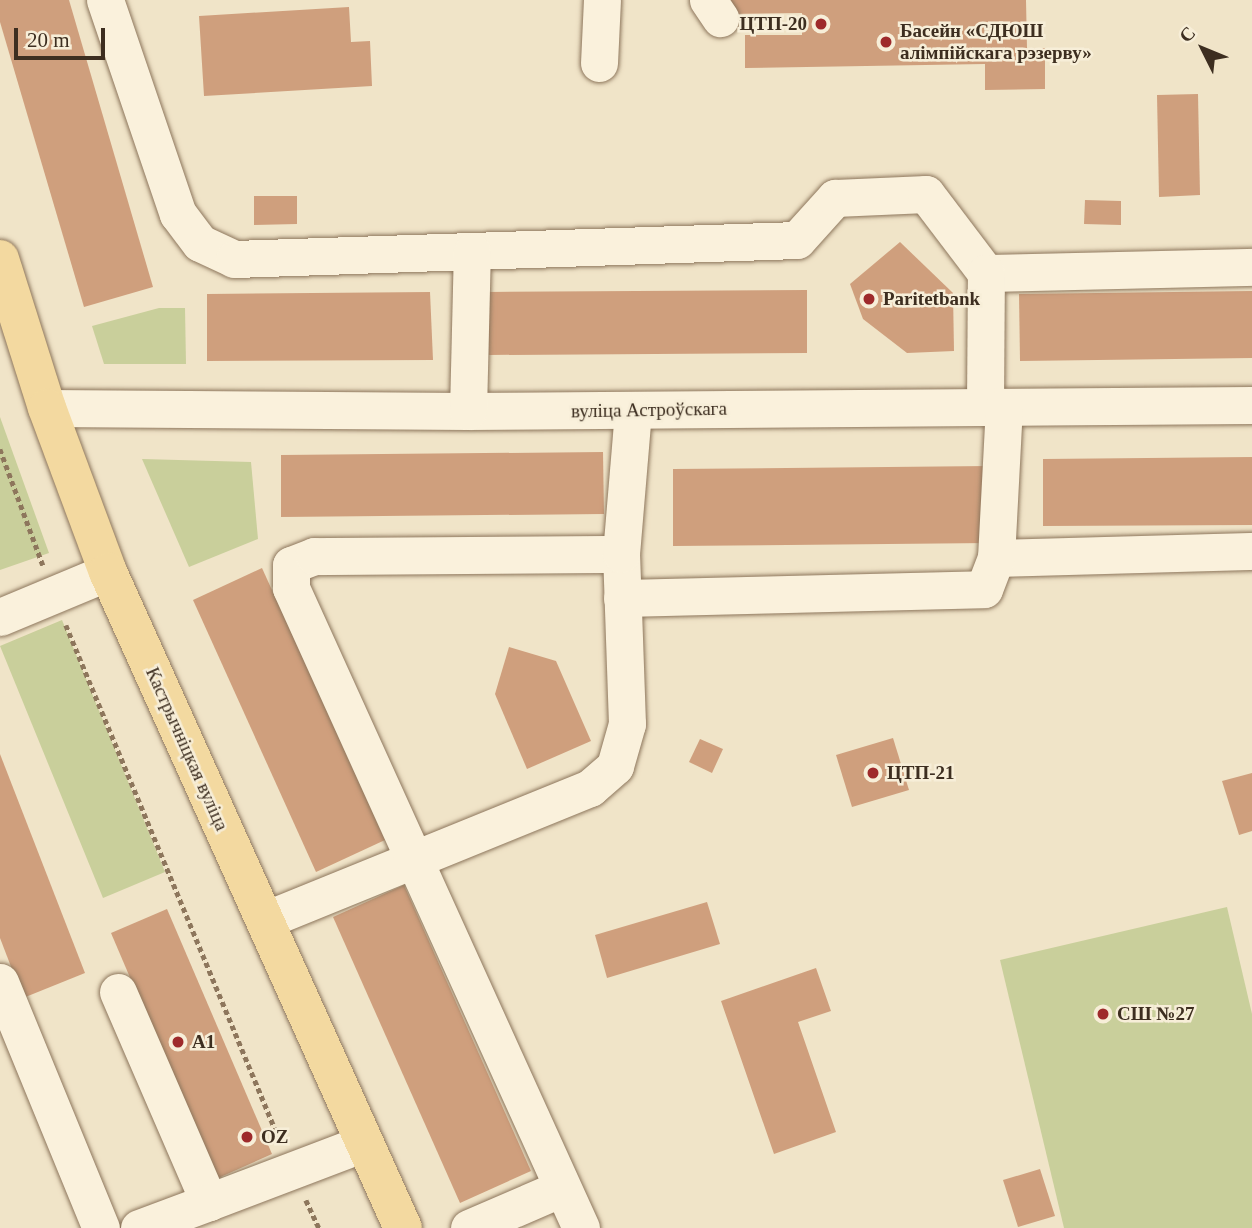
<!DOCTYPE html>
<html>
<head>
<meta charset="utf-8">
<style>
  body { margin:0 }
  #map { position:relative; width:1252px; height:1228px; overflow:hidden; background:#f0e4c8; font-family:Georgia,serif }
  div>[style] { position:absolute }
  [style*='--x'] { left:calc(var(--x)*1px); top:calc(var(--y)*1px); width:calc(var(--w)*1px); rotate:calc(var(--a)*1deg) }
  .green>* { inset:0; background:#c9cf9b }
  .building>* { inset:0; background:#cf9f7d }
  .path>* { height:4.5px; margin-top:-2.25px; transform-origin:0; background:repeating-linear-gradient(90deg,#8d765c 0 5px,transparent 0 8.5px) }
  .roads { filter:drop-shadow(0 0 2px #8d765c) drop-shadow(0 0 2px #8d765c) }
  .minor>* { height:37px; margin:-18.5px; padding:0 18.5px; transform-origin:18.5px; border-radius:18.5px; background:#faf1dc }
  .major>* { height:38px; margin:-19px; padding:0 19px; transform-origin:19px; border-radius:19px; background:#f3d9a0 }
  .dots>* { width:19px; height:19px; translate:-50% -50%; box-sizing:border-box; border:4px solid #f7eed8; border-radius:50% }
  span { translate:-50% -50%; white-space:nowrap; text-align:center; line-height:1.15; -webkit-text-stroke:5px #f7eed8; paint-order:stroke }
  .poi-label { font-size:19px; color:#3d2e20; font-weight:700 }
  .right { translate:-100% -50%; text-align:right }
  .left { translate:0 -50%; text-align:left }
  .street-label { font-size:19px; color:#3d2e20 }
  .north { position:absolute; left:1168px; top:14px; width:70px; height:70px; -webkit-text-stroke:5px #f7eed8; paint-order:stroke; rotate:313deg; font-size:19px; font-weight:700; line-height:28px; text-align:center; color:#3d2e20 }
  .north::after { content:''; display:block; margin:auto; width:24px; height:32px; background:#3d2e20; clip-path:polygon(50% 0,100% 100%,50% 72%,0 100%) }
  .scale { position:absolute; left:14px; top:28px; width:91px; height:32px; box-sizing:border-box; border:4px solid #3d2e20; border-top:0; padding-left:9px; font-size:21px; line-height:24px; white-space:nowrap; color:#3d2e20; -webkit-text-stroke:5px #f7eed8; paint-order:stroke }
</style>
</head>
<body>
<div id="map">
  <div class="green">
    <div style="clip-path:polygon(159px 308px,185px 308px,186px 364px,104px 364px,92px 326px)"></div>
    <div style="clip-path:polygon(0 417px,49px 553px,0 570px)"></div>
    <div style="clip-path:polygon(142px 459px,251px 462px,258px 539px,189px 567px)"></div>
    <div style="clip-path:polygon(62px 620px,165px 872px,103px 898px,0 646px)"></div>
    <div style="clip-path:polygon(1227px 907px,1252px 1014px,1252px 1228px,1064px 1228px,1000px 960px)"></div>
  </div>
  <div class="building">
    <div style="clip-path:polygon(0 0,69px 0,153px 287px,84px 307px,0 22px)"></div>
    <div style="clip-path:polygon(723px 0,1026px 0,1027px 48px,1045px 48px,1045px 89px,985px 90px,985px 64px,745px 68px,745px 35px,802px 35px,802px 13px,723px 14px)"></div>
    <div style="clip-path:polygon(349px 7px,351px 42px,370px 41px,372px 86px,204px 96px,199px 16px)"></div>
    <div style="clip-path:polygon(1198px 94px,1200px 195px,1159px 197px,1157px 95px)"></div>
    <div style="clip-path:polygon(254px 196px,297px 196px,297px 224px,254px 225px)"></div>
    <div style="clip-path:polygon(1085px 200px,1121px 201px,1121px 225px,1084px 224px)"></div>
    <div style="clip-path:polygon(900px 242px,953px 293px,954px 351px,907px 353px,863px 319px,850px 284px)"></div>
    <div style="clip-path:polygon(807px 290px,807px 353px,489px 355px,488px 292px)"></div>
    <div style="clip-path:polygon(1252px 291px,1252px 358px,1020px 361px,1019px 294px)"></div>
    <div style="clip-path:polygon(430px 292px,433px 360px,207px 361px,207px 294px)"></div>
    <div style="clip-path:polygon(603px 452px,604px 514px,281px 517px,281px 455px)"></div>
    <div style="clip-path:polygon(1252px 457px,1252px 525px,1043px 526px,1043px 459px)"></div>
    <div style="clip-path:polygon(989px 466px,989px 543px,673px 546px,673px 469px)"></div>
    <div style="clip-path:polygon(262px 568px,385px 840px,316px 872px,193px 600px)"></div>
    <div style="clip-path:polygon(509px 647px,556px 661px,591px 741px,527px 769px,495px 694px)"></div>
    <div style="clip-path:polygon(893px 738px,909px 790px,852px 807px,836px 755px)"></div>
    <div style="clip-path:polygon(700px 739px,723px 749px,712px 773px,689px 762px)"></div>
    <div style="clip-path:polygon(0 754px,85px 973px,23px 998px,0 938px)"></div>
    <div style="clip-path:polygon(1252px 773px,1252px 831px,1239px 835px,1222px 781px)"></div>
    <div style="clip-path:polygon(404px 885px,531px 1171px,460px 1203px,333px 917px)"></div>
    <div style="clip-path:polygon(707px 902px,720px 944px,607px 978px,595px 935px)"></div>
    <div style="clip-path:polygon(167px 909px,272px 1154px,216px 1179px,111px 933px)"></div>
    <div style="clip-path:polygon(816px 968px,831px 1011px,798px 1022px,836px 1132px,774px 1154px,721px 1001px)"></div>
    <div style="clip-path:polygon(1040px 1169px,1055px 1216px,1018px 1227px,1003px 1180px)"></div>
  </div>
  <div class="path">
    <div style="--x:0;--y:449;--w:124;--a:69.7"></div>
    <div style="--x:66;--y:625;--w:559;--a:67.47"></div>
    <div style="--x:306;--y:1200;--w:31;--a:65"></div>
  </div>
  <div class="roads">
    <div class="minor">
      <div style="--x:105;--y:0;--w:226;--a:71.2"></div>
      <div style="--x:178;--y:214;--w:36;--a:53"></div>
      <div style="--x:200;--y:243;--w:38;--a:25"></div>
      <div style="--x:234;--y:259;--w:563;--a:-1.93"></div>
      <div style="--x:797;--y:240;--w:57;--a:-47.9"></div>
      <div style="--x:835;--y:198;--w:91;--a:-2.5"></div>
      <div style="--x:926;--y:194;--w:99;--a:52.8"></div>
      <div style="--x:986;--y:273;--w:266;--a:-1.3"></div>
      <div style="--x:708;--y:0;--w:22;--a:56"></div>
      <div style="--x:599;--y:63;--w:63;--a:-87.3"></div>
      <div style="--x:985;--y:406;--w:133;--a:-89.6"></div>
      <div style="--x:47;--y:408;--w:421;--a:0.4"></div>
      <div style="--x:468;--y:411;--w:784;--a:-0.44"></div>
      <div style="--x:468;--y:411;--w:159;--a:-88.6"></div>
      <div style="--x:996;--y:558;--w:256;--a:-1.6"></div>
      <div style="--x:622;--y:598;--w:362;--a:-1.4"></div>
      <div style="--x:984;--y:589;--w:33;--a:-69"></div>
      <div style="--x:996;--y:558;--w:151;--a:-87"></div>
      <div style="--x:0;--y:617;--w:117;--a:-22.6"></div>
      <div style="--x:265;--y:920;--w:351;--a:-22.1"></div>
      <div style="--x:590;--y:788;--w:33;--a:-41"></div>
      <div style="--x:615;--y:766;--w:44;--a:-74.1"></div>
      <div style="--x:627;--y:724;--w:170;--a:-92"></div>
      <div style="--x:0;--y:982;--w:266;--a:67.7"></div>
      <div style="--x:118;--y:992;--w:229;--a:66.6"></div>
      <div style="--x:209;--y:1202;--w:166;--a:-20.8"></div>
      <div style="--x:139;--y:1228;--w:75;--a:-20.4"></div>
      <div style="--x:469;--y:1228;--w:101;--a:-23.3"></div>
      <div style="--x:581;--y:1228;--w:703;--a:-114.38"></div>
      <div style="--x:291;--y:588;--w:23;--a:-90"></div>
      <div style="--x:291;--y:565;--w:25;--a:-21"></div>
      <div style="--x:314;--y:556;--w:307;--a:-0.4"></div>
      <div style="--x:621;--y:554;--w:144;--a:-85.2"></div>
    </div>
    <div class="major">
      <div style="--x:0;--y:259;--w:156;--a:72.5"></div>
      <div style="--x:47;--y:408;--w:175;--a:69.6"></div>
      <div style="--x:108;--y:572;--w:719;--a:65.79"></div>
    </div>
  </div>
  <div class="dots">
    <div style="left:821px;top:24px;background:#9e2a2b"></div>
    <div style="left:886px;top:42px;background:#9e2a2b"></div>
    <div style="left:869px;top:299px;background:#9e2a2b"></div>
    <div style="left:873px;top:773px;background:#9e2a2b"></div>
    <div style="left:1103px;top:1014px;background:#9e2a2b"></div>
    <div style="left:178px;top:1042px;background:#9e2a2b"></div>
    <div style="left:247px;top:1137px;background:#9e2a2b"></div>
  </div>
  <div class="poi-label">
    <span class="right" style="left:807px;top:24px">ЦТП-20</span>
    <span class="left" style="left:900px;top:42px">Басейн «СДЮШ<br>алімпійскага рэзерву»</span>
    <span class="left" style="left:883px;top:299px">Paritetbank</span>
    <span class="left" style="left:887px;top:773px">ЦТП-21</span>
    <span class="left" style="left:1117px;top:1014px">СШ №27</span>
    <span class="left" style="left:192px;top:1042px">A1</span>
    <span class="left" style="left:261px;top:1137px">OZ</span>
  </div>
  <div class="street-label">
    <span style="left:649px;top:410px;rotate:-1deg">вуліца Астроўскага</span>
    <span style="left:187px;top:749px;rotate:66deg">Кастрычніцкая вуліца</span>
  </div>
  <div class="north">С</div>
  <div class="scale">20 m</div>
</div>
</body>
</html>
